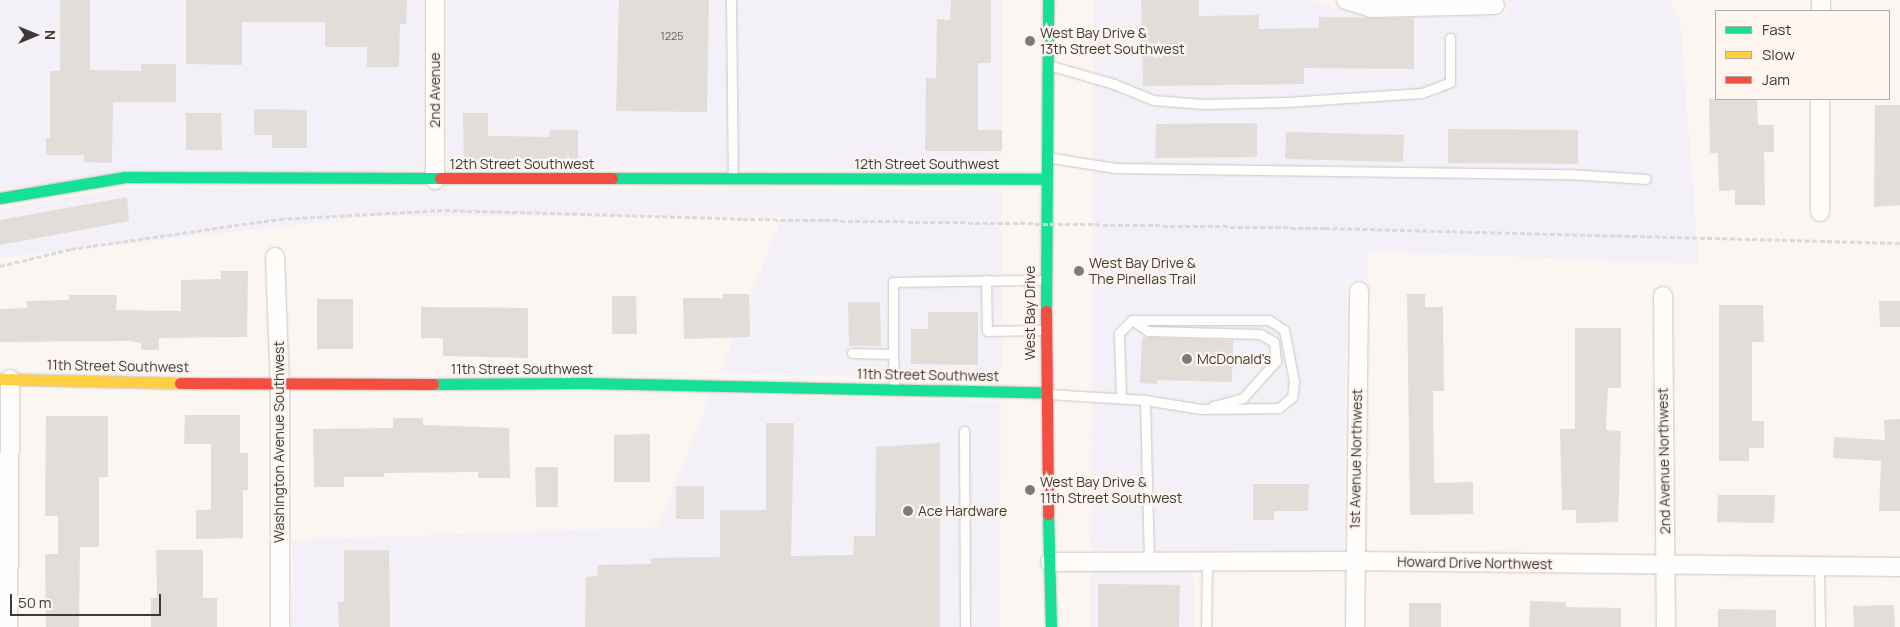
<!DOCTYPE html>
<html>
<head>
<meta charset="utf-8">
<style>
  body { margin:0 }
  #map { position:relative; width:1900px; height:627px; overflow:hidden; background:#fcf6f2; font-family:Manrope,sans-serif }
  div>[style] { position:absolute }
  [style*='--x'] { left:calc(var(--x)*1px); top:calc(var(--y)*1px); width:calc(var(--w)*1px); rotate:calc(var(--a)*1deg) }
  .commercial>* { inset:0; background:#f4f0f8 }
  .building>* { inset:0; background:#e1ddd9 }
  .path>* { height:3px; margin-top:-1.5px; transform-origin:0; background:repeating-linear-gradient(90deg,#dcdad8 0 5px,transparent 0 7.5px) }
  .roads { filter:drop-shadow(0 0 1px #cac6c3) drop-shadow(0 0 1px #cac6c3) }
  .lane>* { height:9px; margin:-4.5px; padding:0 4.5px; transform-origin:4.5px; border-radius:4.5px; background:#fffefd }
  .street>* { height:18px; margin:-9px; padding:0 9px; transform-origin:9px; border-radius:9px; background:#fffefd }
  .fast>* { height:11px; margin:-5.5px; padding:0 5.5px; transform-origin:5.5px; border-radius:5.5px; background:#16e098 }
  .slow>* { height:11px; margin:-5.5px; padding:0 5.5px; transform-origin:5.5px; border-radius:5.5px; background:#ffcf43 }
  .jam>* { height:11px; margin:-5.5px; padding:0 5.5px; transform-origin:5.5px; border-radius:5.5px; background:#f24e42 }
  .path-bridge>* { height:3px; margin-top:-1.5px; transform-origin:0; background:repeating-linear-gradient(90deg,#dcdad8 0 5px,transparent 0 7.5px) }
  .dots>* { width:14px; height:14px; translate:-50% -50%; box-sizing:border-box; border:2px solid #fff5ef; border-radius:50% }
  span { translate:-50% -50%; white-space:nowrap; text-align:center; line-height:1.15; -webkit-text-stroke:4.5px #fff5ef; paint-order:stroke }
  .number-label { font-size:11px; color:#67625f }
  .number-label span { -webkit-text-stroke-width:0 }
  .poi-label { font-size:14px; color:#3e3936 }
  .left { translate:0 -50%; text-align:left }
  .street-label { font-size:14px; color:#3e3936 }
  .legend { position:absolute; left:1715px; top:10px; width:175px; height:90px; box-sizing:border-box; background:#fff5ef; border:1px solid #b2aaa5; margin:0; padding:6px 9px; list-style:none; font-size:15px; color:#3e3936 }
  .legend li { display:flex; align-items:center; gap:10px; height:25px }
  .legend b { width:25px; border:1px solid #b2aaa5 }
  .north { position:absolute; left:10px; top:10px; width:50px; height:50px; -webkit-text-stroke:4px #fff5ef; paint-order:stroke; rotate:90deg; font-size:14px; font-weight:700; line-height:20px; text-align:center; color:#3e3936 }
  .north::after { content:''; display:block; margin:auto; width:18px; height:22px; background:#3e3936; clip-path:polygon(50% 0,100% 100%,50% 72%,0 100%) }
  .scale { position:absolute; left:10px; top:594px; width:151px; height:22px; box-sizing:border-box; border:2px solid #3e3936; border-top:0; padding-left:6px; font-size:15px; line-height:18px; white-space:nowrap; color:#3e3936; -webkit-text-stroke:4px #fff5ef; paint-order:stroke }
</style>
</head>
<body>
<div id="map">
  <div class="commercial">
    <div style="clip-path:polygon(0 0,423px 0,424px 169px,0 188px)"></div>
    <div style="clip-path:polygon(447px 0,1001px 0,1001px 169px,447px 168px)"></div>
    <div style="clip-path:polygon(1093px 0,1311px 0,1372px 18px,1507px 15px,1506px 0,1670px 0,1680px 19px,1699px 264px,1368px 251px,1368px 281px,1347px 281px,1343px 550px,1091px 550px)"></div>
    <div style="clip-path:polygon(126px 188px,1001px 190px,1001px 381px,720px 373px,782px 217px,374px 216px,0 258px,0 209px)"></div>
    <div style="clip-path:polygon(711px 394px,1001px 402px,1000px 627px,291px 627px,292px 540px,658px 527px)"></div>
    <div style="clip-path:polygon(1091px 571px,1193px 571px,1194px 627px,1091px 627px)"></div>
  </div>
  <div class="building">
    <div style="clip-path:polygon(60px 0,90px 0,90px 70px,141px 71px,141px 64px,176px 64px,176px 102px,113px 102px,112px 163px,84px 162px,84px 155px,46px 155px,46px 138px,50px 138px,50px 71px,60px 71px)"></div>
    <div style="clip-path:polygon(186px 0,407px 0,406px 24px,400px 24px,399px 67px,367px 67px,367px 47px,325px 47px,325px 22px,242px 22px,242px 65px,186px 64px)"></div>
    <div style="clip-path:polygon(619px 0,709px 0,707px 112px,616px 111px)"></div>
    <div style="clip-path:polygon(951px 0,991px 0,991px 63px,978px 63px,978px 130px,1002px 130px,1002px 151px,925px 151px,926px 78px,936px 78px,937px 19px,950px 20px)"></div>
    <div style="clip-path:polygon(1141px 0,1199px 0,1199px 16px,1259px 15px,1259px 29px,1319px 28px,1319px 17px,1414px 18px,1414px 69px,1304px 68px,1304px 84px,1143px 86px)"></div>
    <div style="clip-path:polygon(1709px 99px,1757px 99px,1758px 125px,1774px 125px,1774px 152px,1764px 152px,1765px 205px,1735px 205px,1735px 190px,1719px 191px,1718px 153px,1710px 153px)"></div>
    <div style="clip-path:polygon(1875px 105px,1900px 105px,1900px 205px,1874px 207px)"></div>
    <div style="clip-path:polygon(254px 109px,307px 110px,307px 148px,272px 148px,272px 135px,254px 135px)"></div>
    <div style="clip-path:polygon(186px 113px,221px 113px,222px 150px,186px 150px)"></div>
    <div style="clip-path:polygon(463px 113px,488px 113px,488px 136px,549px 137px,550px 130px,578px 130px,578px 164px,464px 164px)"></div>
    <div style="clip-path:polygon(1257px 123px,1257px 157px,1155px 158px,1156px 124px)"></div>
    <div style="clip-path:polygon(1448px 129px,1578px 130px,1578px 164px,1448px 163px)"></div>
    <div style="clip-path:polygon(1286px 132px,1404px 135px,1403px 162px,1285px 159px)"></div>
    <div style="clip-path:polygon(127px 197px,129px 221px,0 245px,0 220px)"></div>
    <div style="clip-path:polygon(221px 271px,248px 271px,247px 337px,159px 338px,159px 350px,141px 350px,141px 343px,128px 341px,0 342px,0 309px,27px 308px,27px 301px,69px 300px,69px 295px,117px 295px,116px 310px,181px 311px,181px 280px,221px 279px)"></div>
    <div style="clip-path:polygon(723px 294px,749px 294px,750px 337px,684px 339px,683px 298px,723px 298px)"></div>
    <div style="clip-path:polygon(1407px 294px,1425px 294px,1425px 307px,1443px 307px,1444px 391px,1433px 391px,1434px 483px,1473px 482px,1473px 514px,1410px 515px)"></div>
    <div style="clip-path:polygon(612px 296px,636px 296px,637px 334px,612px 334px)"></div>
    <div style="clip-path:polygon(317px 299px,353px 299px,353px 349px,317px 349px)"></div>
    <div style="clip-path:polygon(1879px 301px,1900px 301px,1900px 327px,1880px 327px)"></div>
    <div style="clip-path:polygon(848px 302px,880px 302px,881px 346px,849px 346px)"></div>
    <div style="clip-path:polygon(1719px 305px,1763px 305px,1764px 342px,1752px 342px,1752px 421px,1764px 421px,1764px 448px,1749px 448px,1749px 461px,1719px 461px)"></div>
    <div style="clip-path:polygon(421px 307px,528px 308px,528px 358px,443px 356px,443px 338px,421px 338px)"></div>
    <div style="clip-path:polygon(928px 312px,978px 312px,978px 365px,911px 364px,911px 329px,928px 329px)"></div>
    <div style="clip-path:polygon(1575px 328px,1621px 328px,1621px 388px,1608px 388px,1606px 430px,1621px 431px,1618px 522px,1576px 523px,1576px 510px,1562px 510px,1560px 429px,1575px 429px)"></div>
    <div style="clip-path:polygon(1142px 337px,1233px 340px,1232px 382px,1157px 380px,1157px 384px,1140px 383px)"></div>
    <div style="clip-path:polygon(185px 415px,240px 415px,240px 453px,248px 453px,248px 490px,243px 490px,243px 538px,196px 539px,196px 510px,211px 510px,211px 444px,184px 444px)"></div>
    <div style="clip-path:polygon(46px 416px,108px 416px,108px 477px,99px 477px,99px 547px,80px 547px,79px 627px,46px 627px,45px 554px,58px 554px,58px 516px,45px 516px)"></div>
    <div style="clip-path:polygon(393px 418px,423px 418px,423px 425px,509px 428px,510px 478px,478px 478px,478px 472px,384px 473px,384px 477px,344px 477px,344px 487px,314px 487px,313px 429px,393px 428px)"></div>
    <div style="clip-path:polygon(1900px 419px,1900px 511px,1879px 511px,1881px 461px,1833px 458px,1834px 437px,1885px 440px,1884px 420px)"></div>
    <div style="clip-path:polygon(766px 423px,794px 423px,791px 556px,853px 555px,854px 536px,875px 536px,876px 447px,940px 443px,940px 627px,585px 627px,586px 577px,597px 576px,598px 565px,651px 564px,651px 558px,720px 557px,720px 510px,766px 510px)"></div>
    <div style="clip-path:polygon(650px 434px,650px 482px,614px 482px,614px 435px)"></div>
    <div style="clip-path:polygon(535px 467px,558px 467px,558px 507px,536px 507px)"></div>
    <div style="clip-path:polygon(1253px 484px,1309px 484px,1308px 511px,1274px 511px,1274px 520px,1253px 520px)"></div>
    <div style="clip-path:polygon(676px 486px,704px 486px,704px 519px,676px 519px)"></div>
    <div style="clip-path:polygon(1718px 495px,1775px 495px,1774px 523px,1717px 522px)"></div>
    <div style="clip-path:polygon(156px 550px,203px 550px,203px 598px,217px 598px,217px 627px,151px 627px,151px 598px,157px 598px)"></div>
    <div style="clip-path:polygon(344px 550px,389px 550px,390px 627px,339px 627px,338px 602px,344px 602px)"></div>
    <div style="clip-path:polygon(1098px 584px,1180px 585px,1179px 627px,1098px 627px)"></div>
    <div style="clip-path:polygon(1530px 601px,1566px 602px,1566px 607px,1621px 608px,1621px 627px,1529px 627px)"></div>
    <div style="clip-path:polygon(1409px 603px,1441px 603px,1441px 627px,1409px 627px)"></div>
    <div style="clip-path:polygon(1894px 605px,1895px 627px,1854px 627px,1853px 606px)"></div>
    <div style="clip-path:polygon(1718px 609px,1776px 610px,1776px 627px,1718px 627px)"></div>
  </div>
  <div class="path">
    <div style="--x:1325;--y:228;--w:575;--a:1.49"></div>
    <div style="--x:0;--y:266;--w:73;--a:-13.5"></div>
    <div style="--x:71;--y:249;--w:211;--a:-8.2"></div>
    <div style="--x:280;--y:219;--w:165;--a:-3.1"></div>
    <div style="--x:445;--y:210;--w:298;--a:1.7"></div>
  </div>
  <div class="roads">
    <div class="lane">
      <div style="--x:731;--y:0;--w:177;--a:89.4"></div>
      <div style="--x:1052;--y:66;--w:65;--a:16.2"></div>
      <div style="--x:1114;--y:84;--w:42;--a:22.3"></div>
      <div style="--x:1153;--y:100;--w:50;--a:4.6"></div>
      <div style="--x:1203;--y:104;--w:84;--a:-1.4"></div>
      <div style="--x:1287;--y:102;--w:135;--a:-3.8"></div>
      <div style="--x:1422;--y:93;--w:30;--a:-21"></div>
      <div style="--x:1450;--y:82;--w:44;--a:-90"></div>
      <div style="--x:1052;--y:158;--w:64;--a:9"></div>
      <div style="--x:1115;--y:168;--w:454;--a:0.8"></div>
      <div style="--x:1569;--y:174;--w:77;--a:3.7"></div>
      <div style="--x:986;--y:280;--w:51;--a:88.9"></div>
      <div style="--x:987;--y:331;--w:56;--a:-1"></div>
      <div style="--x:1132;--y:320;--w:19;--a:35"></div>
      <div style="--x:1148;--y:331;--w:112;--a:1.5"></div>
      <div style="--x:1260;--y:334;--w:16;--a:30"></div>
      <div style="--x:1274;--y:342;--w:19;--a:84"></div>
      <div style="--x:1276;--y:361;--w:50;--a:131.7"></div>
      <div style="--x:1243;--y:398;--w:31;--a:165"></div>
      <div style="--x:852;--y:353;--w:41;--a:1.4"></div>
      <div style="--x:893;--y:354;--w:72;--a:-90"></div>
      <div style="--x:893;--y:282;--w:152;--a:-0.8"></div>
      <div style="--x:893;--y:354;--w:34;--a:88"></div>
      <div style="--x:1049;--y:394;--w:96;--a:3.6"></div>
      <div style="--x:1145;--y:400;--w:161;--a:88.6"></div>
      <div style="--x:1121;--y:398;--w:65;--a:-91.8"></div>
      <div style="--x:1119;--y:333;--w:18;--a:-45"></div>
      <div style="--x:1132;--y:320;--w:137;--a:0"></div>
      <div style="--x:1269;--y:320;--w:18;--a:34"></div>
      <div style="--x:1284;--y:330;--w:52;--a:78.9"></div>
      <div style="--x:1294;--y:381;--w:16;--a:97"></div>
      <div style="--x:1292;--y:397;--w:17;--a:140"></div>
      <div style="--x:1279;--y:408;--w:78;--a:179.3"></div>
      <div style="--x:1201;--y:409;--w:57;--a:-170.9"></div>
      <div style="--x:964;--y:431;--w:196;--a:89.7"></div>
      <div style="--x:1819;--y:567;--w:60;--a:89"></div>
      <div style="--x:1206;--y:627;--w:66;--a:-89.1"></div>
    </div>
    <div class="street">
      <div style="--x:435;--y:0;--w:180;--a:90"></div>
      <div style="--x:1346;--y:0;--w:27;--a:17"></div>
      <div style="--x:1372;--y:8;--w:123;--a:-1.4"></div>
      <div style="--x:1821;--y:11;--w:11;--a:-90"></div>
      <div style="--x:1820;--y:212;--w:113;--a:-90"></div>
      <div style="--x:275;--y:257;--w:128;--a:87.8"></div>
      <div style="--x:280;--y:385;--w:242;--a:90"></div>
      <div style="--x:1663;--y:296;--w:331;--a:89.5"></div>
      <div style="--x:1050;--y:562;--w:305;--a:-0.2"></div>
      <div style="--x:1355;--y:561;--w:545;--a:0.63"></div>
      <div style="--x:8;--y:627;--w:248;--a:-89.5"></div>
      <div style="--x:1355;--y:627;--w:336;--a:-89.3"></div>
    </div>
    <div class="fast">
      <div style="--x:612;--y:178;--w:434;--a:0.1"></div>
      <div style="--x:0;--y:198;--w:127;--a:-9.5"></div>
      <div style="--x:125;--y:177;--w:315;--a:0.2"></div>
      <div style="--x:1046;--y:311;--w:311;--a:-89.6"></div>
      <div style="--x:433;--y:384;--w:153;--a:-0.4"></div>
      <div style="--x:586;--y:383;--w:459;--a:1.2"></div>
      <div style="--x:1048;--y:514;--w:113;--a:88.5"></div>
    </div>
    <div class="slow">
      <div style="--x:0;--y:379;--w:180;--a:1.3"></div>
    </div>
    <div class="jam">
      <div style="--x:440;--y:178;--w:172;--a:0"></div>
      <div style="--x:1046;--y:311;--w:203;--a:89.4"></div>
      <div style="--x:180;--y:383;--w:253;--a:0.2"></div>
    </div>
  </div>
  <div class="path-bridge">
    <div style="--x:743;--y:219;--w:582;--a:0.89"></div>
  </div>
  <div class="dots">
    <div style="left:1030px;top:41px;background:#807b78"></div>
    <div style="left:1079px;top:271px;background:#807b78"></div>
    <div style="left:1187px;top:359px;background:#807b78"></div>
    <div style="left:1030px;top:490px;background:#807b78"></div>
    <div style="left:908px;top:511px;background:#807b78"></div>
  </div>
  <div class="number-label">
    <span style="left:672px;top:36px">1225</span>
  </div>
  <div class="poi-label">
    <span class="left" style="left:1040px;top:41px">West Bay Drive &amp;<br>13th Street Southwest</span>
    <span class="left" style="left:1089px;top:271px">West Bay Drive &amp;<br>The Pinellas Trail</span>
    <span class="left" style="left:1197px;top:359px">McDonald's</span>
    <span class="left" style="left:1040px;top:490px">West Bay Drive &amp;<br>11th Street Southwest</span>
    <span class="left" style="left:918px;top:511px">Ace Hardware</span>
  </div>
  <div class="street-label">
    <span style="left:435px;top:90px;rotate:-90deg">2nd Avenue</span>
    <span style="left:522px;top:164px">12th Street Southwest</span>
    <span style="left:927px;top:164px">12th Street Southwest</span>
    <span style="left:1030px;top:313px;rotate:-90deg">West Bay Drive</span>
    <span style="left:118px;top:366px;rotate:1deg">11th Street Southwest</span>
    <span style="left:522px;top:369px">11th Street Southwest</span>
    <span style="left:928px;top:375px;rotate:1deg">11th Street Southwest</span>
    <span style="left:279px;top:442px;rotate:-90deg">Washington Avenue Southwest</span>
    <span style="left:1356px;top:459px;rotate:-89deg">1st Avenue Northwest</span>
    <span style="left:1664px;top:461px;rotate:-91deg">2nd Avenue Northwest</span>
    <span style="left:1475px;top:563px;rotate:1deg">Howard Drive Northwest</span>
  </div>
  <ul class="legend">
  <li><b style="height:6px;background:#16e098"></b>Fast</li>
  <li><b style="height:6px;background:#ffcf43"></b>Slow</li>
  <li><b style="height:6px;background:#f24e42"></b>Jam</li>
  </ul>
  <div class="north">N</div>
  <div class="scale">50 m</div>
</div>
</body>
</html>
